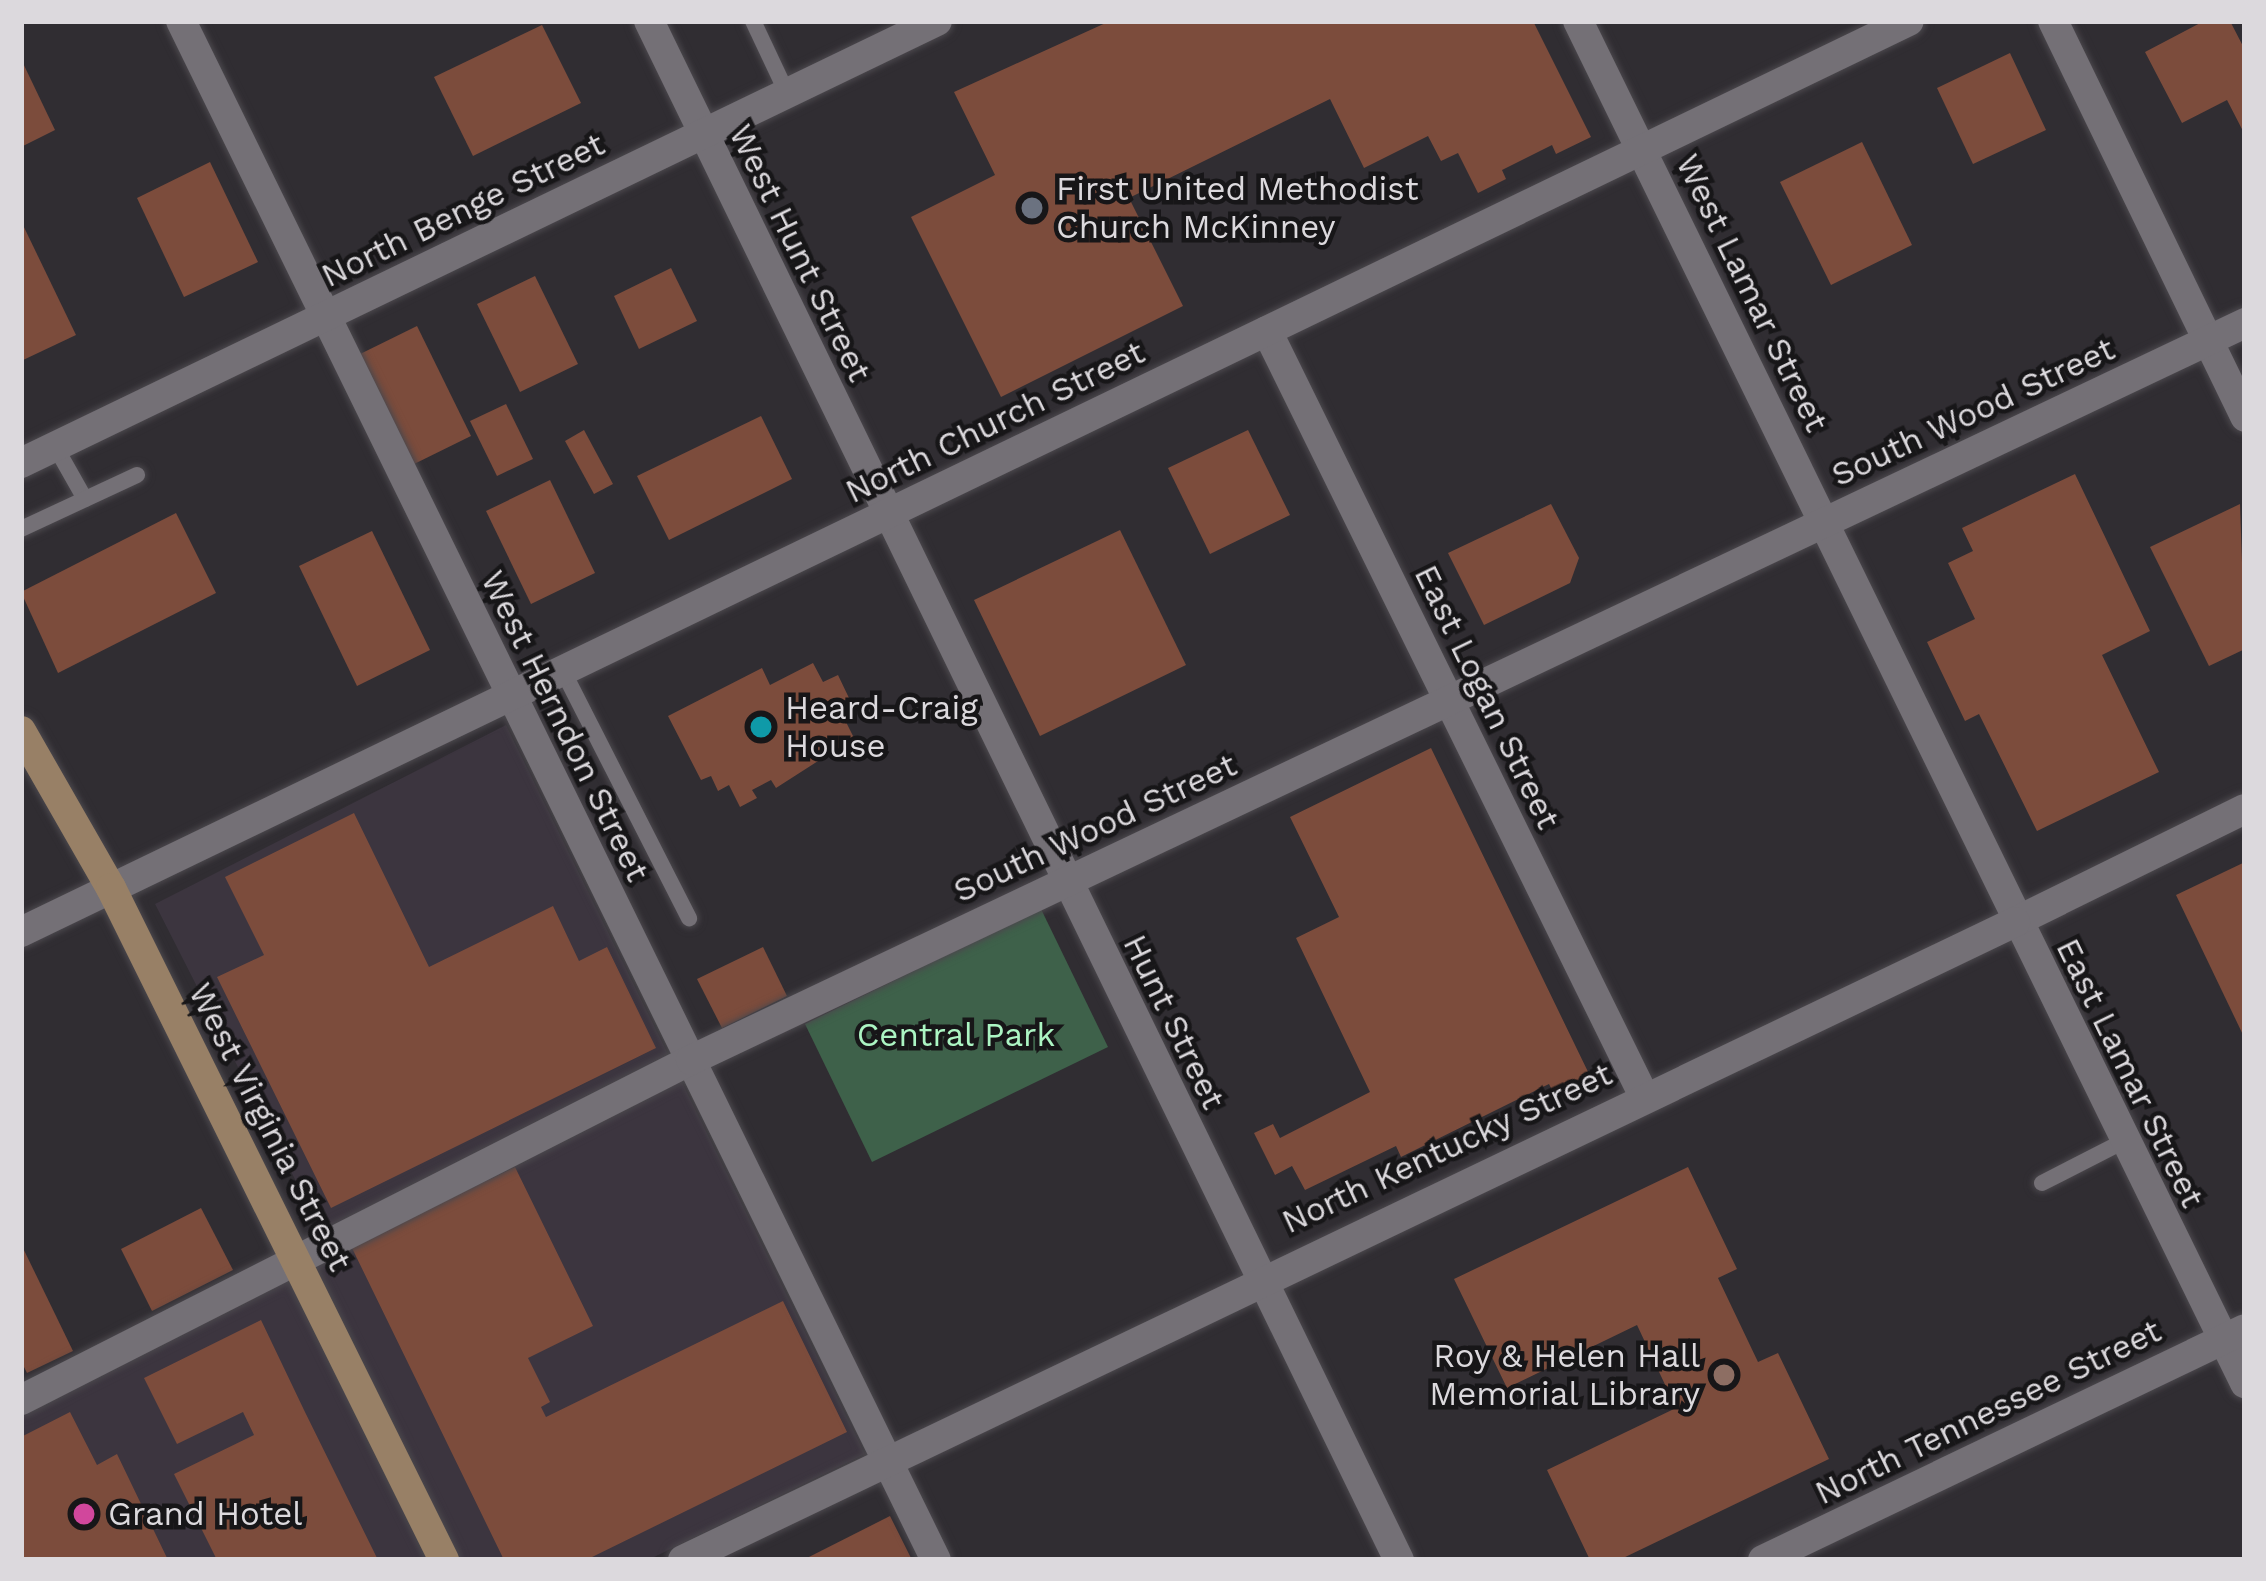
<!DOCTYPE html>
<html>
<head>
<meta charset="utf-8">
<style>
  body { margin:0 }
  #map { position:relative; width:2266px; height:1581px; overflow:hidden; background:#302d32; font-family:"Work Sans",sans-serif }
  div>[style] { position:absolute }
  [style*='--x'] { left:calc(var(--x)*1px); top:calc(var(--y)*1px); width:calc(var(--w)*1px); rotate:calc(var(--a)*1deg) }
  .built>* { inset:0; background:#3c353f }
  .green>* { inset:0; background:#3e614a }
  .building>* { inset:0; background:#7c4c3c }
  .roads { filter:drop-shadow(0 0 3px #4b484d) drop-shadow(0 0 3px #4b484d) }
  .service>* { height:16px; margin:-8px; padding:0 8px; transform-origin:8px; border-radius:8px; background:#747076 }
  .minor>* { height:30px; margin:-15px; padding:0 15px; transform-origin:15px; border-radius:15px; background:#747076 }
  .tertiary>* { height:30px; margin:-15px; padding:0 15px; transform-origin:15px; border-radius:15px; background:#747076 }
  .secondary>* { height:30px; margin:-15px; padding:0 15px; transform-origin:15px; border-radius:15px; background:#988066 }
  .dots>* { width:33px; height:33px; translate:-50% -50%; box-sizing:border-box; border:6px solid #171618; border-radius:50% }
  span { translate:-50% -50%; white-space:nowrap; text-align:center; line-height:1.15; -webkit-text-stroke:9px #171618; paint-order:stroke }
  .poi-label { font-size:33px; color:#dcd9dd }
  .left { translate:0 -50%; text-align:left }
  .right { translate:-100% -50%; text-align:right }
  .street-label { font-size:33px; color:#dcd9dd }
  .park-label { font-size:33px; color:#acf5c3 }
  .frame { position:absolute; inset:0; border:24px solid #dcd9dd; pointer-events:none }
</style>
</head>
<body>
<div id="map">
  <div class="built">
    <div style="clip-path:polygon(506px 725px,865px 1454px,648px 1560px,21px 1560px,21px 1413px,335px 1258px,155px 904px)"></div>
  </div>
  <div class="green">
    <div style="clip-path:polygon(1041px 909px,1108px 1047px,872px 1162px,805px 1024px)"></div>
  </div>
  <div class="building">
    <div style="clip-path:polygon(1110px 21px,1533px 21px,1591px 137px,1556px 154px,1552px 145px,1502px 170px,1506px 179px,1478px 193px,1458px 153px,1441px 161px,1428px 136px,1364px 168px,1330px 99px,1129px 198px,1183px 306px,1001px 397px,911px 217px,995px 175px,954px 92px)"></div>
    <div style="clip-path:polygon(2204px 21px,2230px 21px,2245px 50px,2245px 135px,2227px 100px,2182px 123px,2145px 52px)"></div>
    <div style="clip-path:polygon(542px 25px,581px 103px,473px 156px,434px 77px)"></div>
    <div style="clip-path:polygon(2010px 53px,2046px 130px,1973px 164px,1937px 88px)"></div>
    <div style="clip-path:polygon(21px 59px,55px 130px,21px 147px)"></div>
    <div style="clip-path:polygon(1862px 142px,1912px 245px,1831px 285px,1780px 182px)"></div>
    <div style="clip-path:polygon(210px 162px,258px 262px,184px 297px,137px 198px)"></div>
    <div style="clip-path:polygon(21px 221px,76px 335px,21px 361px)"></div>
    <div style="clip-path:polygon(671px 268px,697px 321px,639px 349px,614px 296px)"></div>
    <div style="clip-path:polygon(535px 276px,578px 364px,520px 392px,477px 304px)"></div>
    <div style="clip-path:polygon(417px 326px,471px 436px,408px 467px,354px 357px)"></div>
    <div style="clip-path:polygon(506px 404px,533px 459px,497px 476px,470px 421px)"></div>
    <div style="clip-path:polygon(761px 416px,792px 479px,669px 540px,637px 476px)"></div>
    <div style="clip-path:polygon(584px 430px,613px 484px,594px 494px,565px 441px)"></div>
    <div style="clip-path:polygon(1248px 430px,1290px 515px,1210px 554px,1168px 468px)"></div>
    <div style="clip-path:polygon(2075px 474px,2150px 631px,2102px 655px,2159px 772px,2037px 831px,1979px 714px,1965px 721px,1927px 642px,1975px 619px,1948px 563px,1973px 551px,1962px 528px)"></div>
    <div style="clip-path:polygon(550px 480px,595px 573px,531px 604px,486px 511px)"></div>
    <div style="clip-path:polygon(1551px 504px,1579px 558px,1570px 583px,1484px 625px,1448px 553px)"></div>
    <div style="clip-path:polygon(2240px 504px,2245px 649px,2209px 666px,2150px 547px)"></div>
    <div style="clip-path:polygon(176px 513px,216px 593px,58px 673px,21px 592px)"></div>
    <div style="clip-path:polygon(1120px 530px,1186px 665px,1040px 736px,974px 600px)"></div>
    <div style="clip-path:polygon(372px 531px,430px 650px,357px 686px,299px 566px)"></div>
    <div style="clip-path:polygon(813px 663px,823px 682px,838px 675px,849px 698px,837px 704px,854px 738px,776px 788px,771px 780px,752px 790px,757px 798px,740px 807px,729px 785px,718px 791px,711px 776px,701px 780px,668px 716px,762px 668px,770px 685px)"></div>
    <div style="clip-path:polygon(1431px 748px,1591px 1078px,1555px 1096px,1549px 1084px,1401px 1157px,1396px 1146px,1305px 1190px,1292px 1166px,1275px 1175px,1254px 1133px,1273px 1124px,1280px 1138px,1370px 1092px,1296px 938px,1339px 917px,1290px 817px)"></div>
    <div style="clip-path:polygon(354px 813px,429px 967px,553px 906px,579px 961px,607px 947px,656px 1048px,331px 1208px,217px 977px,264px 955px,225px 877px)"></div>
    <div style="clip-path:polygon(2245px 862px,2245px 1039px,2176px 895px)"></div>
    <div style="clip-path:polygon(763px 947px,787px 996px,722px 1028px,697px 979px)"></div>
    <div style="clip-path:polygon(515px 1167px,593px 1326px,528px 1358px,550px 1402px,541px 1407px,546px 1417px,783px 1301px,847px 1432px,586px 1560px,504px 1560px,351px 1246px)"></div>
    <div style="clip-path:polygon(1688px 1167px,1737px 1269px,1718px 1278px,1758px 1362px,1778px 1353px,1829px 1459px,1619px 1560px,1590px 1560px,1547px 1470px,1676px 1408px,1637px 1325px,1507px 1388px,1454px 1279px)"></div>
    <div style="clip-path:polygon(201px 1208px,233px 1270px,152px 1311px,121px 1249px)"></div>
    <div style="clip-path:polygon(21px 1244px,73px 1351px,27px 1373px,21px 1361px)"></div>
    <div style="clip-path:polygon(261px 1320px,304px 1410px,378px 1560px,217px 1560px,174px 1474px,254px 1435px,243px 1412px,177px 1444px,144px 1378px)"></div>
    <div style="clip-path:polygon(70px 1412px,97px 1465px,117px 1454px,168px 1560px,21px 1560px,21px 1437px)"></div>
    <div style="clip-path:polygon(890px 1516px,912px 1560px,803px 1560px)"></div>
  </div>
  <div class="roads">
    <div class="service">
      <div style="--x:753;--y:21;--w:77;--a:64.8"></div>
      <div style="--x:55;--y:446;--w:61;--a:60.5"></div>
      <div style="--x:21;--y:529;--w:128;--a:-25"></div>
      <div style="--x:562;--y:669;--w:280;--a:63"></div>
      <div style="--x:2042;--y:1183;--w:92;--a:-27.1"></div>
    </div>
    <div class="minor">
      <div style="--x:181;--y:21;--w:1714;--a:63.87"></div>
      <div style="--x:649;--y:21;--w:1712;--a:64.02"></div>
      <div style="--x:1578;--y:21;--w:1517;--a:63.91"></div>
      <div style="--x:2053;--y:21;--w:440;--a:64.1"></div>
      <div style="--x:1267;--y:331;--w:851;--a:63.77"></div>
      <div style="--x:21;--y:463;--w:1017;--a:-25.76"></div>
      <div style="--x:2015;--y:922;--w:256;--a:-26.2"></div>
      <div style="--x:21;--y:932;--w:2096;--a:-25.76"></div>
      <div style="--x:21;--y:1400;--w:751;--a:-26.91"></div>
      <div style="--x:691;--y:1060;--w:1720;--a:-25.37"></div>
    </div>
    <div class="tertiary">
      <div style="--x:683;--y:1560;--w:1477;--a:-25.59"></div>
      <div style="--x:1763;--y:1560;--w:534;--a:-25.61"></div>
    </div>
    <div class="secondary">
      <div style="--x:21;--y:731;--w:181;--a:60.2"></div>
      <div style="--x:111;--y:888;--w:750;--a:63.64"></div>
    </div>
  </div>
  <div class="dots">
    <div style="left:1032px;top:208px;background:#6b7280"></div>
    <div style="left:761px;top:727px;background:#0f9aa8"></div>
    <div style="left:1724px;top:1375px;background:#8d6e63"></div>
    <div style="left:84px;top:1514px;background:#d1479c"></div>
  </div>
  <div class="poi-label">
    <span class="left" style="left:1056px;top:208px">First United Methodist<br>Church McKinney</span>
    <span class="left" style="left:785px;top:727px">Heard-Craig<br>House</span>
    <span class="right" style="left:1700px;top:1375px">Roy &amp; Helen Hall<br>Memorial Library</span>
    <span class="left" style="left:108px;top:1514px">Grand Hotel</span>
  </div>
  <div class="street-label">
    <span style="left:463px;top:210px;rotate:-26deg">North Benge Street</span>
    <span style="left:800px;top:253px;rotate:64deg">West Hunt Street</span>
    <span style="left:1752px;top:293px;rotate:64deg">West Lamar Street</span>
    <span style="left:1973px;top:412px;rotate:-25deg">South Wood Street</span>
    <span style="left:995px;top:422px;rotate:-26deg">North Church Street</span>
    <span style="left:1487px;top:697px;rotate:64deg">East Logan Street</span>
    <span style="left:565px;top:726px;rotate:64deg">West Herndon Street</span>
    <span style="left:1095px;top:828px;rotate:-25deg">South Wood Street</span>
    <span style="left:1174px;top:1022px;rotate:64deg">Hunt Street</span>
    <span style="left:2130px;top:1073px;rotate:64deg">East Lamar Street</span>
    <span style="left:270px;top:1127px;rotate:63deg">West Virginia Street</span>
    <span style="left:1447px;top:1148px;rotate:-25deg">North Kentucky Street</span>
    <span style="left:1988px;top:1412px;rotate:-26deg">North Tennessee Street</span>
  </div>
  <div class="park-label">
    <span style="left:956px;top:1035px">Central Park</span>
  </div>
  <div class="frame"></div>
</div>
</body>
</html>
